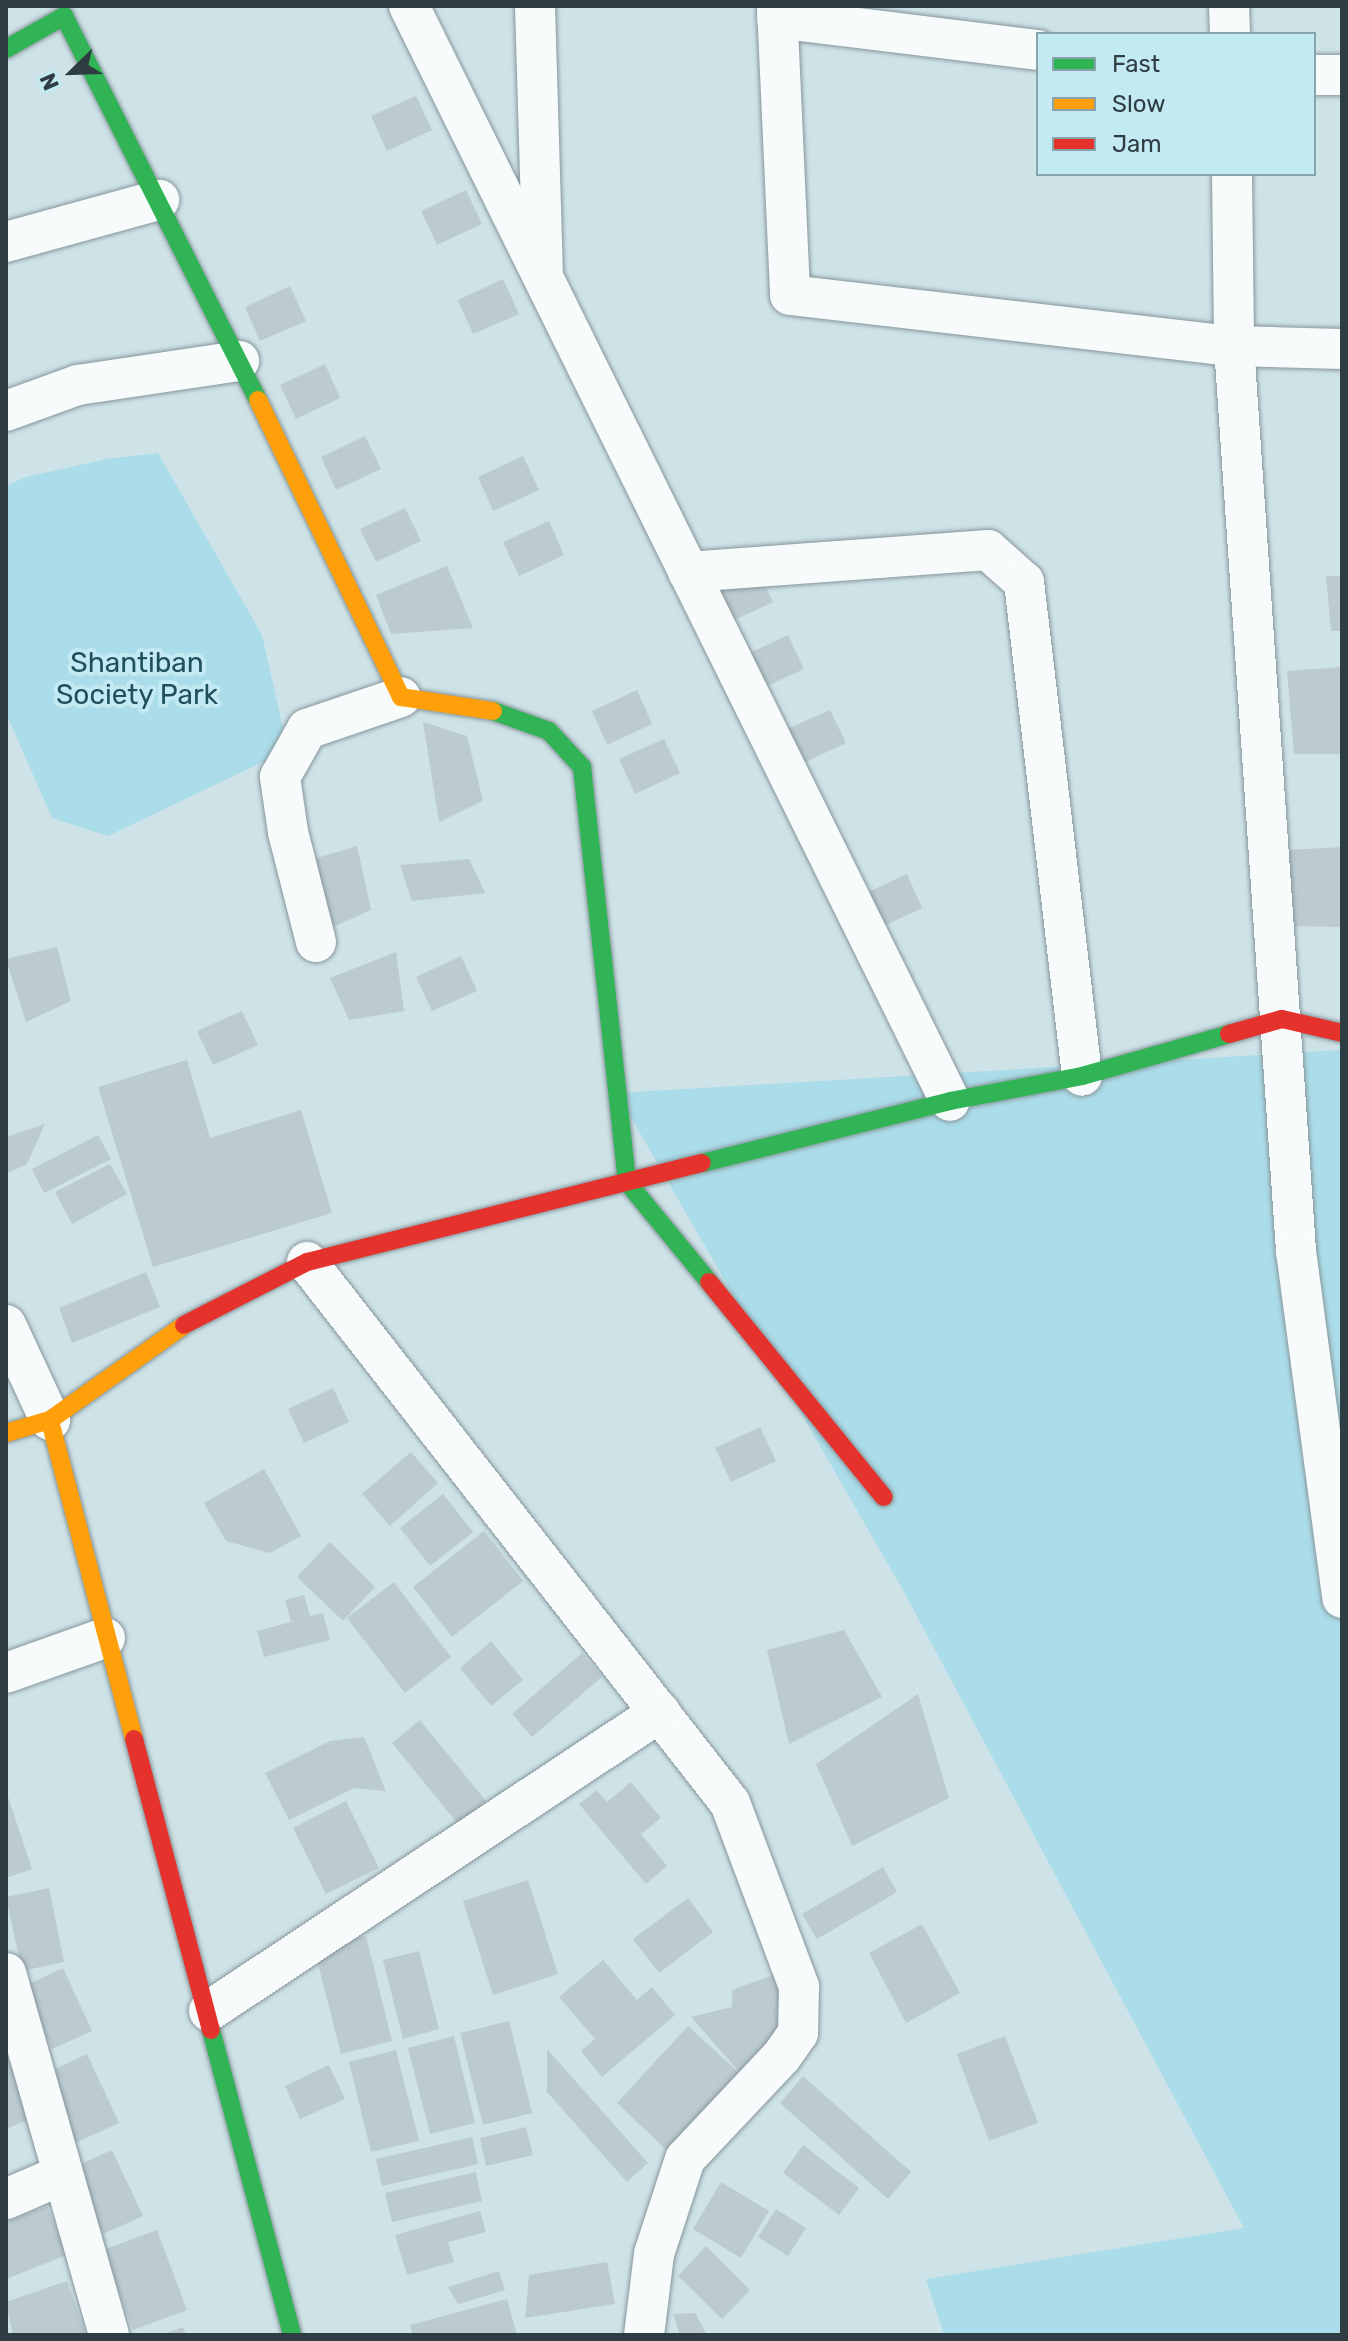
<!DOCTYPE html>
<html>
<head>
<meta charset="utf-8">
<style>
  body { margin:0 }
  #map { position:relative; width:1348px; height:2341px; overflow:hidden; background:#cee3e8; font-family:Rubik,sans-serif }
  div>[style] { position:absolute }
  [style*='--x'] { left:calc(var(--x)*1px); top:calc(var(--y)*1px); width:calc(var(--w)*1px); rotate:calc(var(--a)*1deg) }
  .green>* { inset:0; background:#abdce9 }
  .building>* { inset:0; background:#bbcbd0 }
  .roads { filter:drop-shadow(0 0 2px #86969a) drop-shadow(0 0 2px #86969a) }
  .street>* { height:40px; margin:-20px; padding:0 20px; transform-origin:20px; border-radius:20px; background:#f8fbfc }
  .fast>* { height:18px; margin:-9px; padding:0 9px; transform-origin:9px; border-radius:9px; background:#30b455 }
  .slow>* { height:18px; margin:-9px; padding:0 9px; transform-origin:9px; border-radius:9px; background:#ff9f0a }
  .jam>* { height:18px; margin:-9px; padding:0 9px; transform-origin:9px; border-radius:9px; background:#e5322d }
  span { translate:-50% -50%; white-space:nowrap; text-align:center; line-height:1.15; -webkit-text-stroke:8px #c3e9f3; paint-order:stroke }
  .park-label { font-size:28px; color:#1f505c }
  .frame { position:absolute; inset:0; border:8px solid #2e3d41; pointer-events:none }
  .legend { position:absolute; left:1036px; top:32px; width:280px; height:144px; box-sizing:border-box; background:#c3e9f3; border:2px solid #87a4ac; margin:0; padding:10px 14px; list-style:none; font-size:24px; color:#2e3d41 }
  .legend li { display:flex; align-items:center; gap:16px; height:40px }
  .legend b { width:40px; border:2px solid #87a4ac }
  .north { position:absolute; left:32px; top:32px; width:80px; height:80px; -webkit-text-stroke:6px #c3e9f3; paint-order:stroke; rotate:247deg; font-size:22px; font-weight:700; line-height:32px; text-align:center; color:#2e3d41 }
  .north::after { content:''; display:block; margin:auto; width:28px; height:36px; background:#2e3d41; clip-path:polygon(50% 0,100% 100%,50% 72%,0 100%) }
</style>
</head>
<body>
<div id="map">
  <div class="green">
    <div style="clip-path:polygon(158px 453px,262px 635px,288px 750px,108px 836px,52px 818px,6px 713px,6px 486px,26px 477px,107px 459px)"></div>
    <div style="clip-path:polygon(1342px 1050px,1342px 2335px,944px 2335px,926px 2279px,1244px 2228px,904px 1592px,617px 1093px)"></div>
  </div>
  <div class="building">
    <div style="clip-path:polygon(416px 96px,432px 130px,387px 151px,371px 116px)"></div>
    <div style="clip-path:polygon(466px 190px,482px 224px,437px 245px,421px 211px)"></div>
    <div style="clip-path:polygon(503px 279px,519px 314px,473px 334px,458px 300px)"></div>
    <div style="clip-path:polygon(290px 286px,306px 321px,260px 341px,245px 307px)"></div>
    <div style="clip-path:polygon(325px 364px,340px 398px,296px 419px,280px 385px)"></div>
    <div style="clip-path:polygon(365px 436px,381px 469px,336px 490px,321px 457px)"></div>
    <div style="clip-path:polygon(523px 456px,539px 490px,493px 511px,478px 477px)"></div>
    <div style="clip-path:polygon(405px 508px,421px 541px,376px 562px,360px 529px)"></div>
    <div style="clip-path:polygon(549px 521px,564px 555px,519px 576px,503px 542px)"></div>
    <div style="clip-path:polygon(447px 566px,473px 628px,391px 634px,376px 595px)"></div>
    <div style="clip-path:polygon(757px 568px,773px 602px,728px 623px,712px 589px)"></div>
    <div style="clip-path:polygon(1326px 576px,1342px 576px,1342px 631px,1331px 631px)"></div>
    <div style="clip-path:polygon(788px 635px,804px 669px,758px 690px,743px 656px)"></div>
    <div style="clip-path:polygon(1342px 667px,1342px 754px,1294px 754px,1287px 671px)"></div>
    <div style="clip-path:polygon(637px 690px,652px 724px,607px 745px,592px 711px)"></div>
    <div style="clip-path:polygon(830px 710px,846px 743px,801px 764px,785px 730px)"></div>
    <div style="clip-path:polygon(423px 722px,467px 736px,483px 801px,439px 822px)"></div>
    <div style="clip-path:polygon(664px 739px,680px 773px,635px 794px,619px 759px)"></div>
    <div style="clip-path:polygon(357px 846px,371px 910px,326px 930px,297px 864px)"></div>
    <div style="clip-path:polygon(1342px 847px,1342px 927px,1291px 926px,1287px 850px)"></div>
    <div style="clip-path:polygon(469px 859px,485px 893px,412px 901px,400px 865px)"></div>
    <div style="clip-path:polygon(907px 874px,922px 908px,877px 929px,862px 895px)"></div>
    <div style="clip-path:polygon(57px 947px,71px 1001px,26px 1022px,6px 959px)"></div>
    <div style="clip-path:polygon(396px 952px,404px 1011px,349px 1020px,330px 978px)"></div>
    <div style="clip-path:polygon(461px 956px,477px 991px,432px 1011px,416px 977px)"></div>
    <div style="clip-path:polygon(242px 1011px,258px 1045px,213px 1065px,197px 1031px)"></div>
    <div style="clip-path:polygon(187px 1060px,210px 1138px,301px 1110px,332px 1213px,153px 1267px,98px 1087px)"></div>
    <div style="clip-path:polygon(45px 1124px,27px 1164px,6px 1174px,6px 1137px)"></div>
    <div style="clip-path:polygon(98px 1135px,111px 1159px,44px 1193px,32px 1169px)"></div>
    <div style="clip-path:polygon(110px 1164px,127px 1194px,72px 1224px,55px 1192px)"></div>
    <div style="clip-path:polygon(146px 1272px,160px 1307px,72px 1343px,59px 1308px)"></div>
    <div style="clip-path:polygon(333px 1388px,349px 1422px,304px 1443px,288px 1409px)"></div>
    <div style="clip-path:polygon(760px 1427px,776px 1461px,731px 1482px,715px 1448px)"></div>
    <div style="clip-path:polygon(411px 1452px,438px 1483px,390px 1526px,362px 1494px)"></div>
    <div style="clip-path:polygon(264px 1469px,301px 1536px,270px 1553px,226px 1541px,204px 1503px)"></div>
    <div style="clip-path:polygon(443px 1494px,473px 1532px,430px 1566px,400px 1528px)"></div>
    <div style="clip-path:polygon(484px 1531px,523px 1581px,452px 1637px,413px 1587px)"></div>
    <div style="clip-path:polygon(330px 1542px,375px 1587px,343px 1621px,297px 1577px)"></div>
    <div style="clip-path:polygon(394px 1582px,451px 1657px,405px 1693px,347px 1618px)"></div>
    <div style="clip-path:polygon(304px 1595px,310px 1616px,323px 1613px,330px 1640px,264px 1657px,257px 1631px,291px 1622px,285px 1600px)"></div>
    <div style="clip-path:polygon(844px 1630px,882px 1697px,789px 1744px,767px 1650px)"></div>
    <div style="clip-path:polygon(491px 1641px,523px 1680px,491px 1706px,460px 1668px)"></div>
    <div style="clip-path:polygon(582px 1653px,602px 1677px,532px 1737px,512px 1714px)"></div>
    <div style="clip-path:polygon(918px 1694px,949px 1798px,852px 1846px,816px 1764px)"></div>
    <div style="clip-path:polygon(420px 1720px,486px 1801px,458px 1824px,392px 1743px)"></div>
    <div style="clip-path:polygon(364px 1737px,386px 1791px,354px 1788px,289px 1820px,265px 1773px,330px 1741px)"></div>
    <div style="clip-path:polygon(631px 1782px,661px 1818px,641px 1834px,667px 1866px,646px 1884px,579px 1804px,597px 1790px,607px 1802px)"></div>
    <div style="clip-path:polygon(6px 1791px,32px 1869px,6px 1878px)"></div>
    <div style="clip-path:polygon(346px 1801px,379px 1868px,326px 1894px,293px 1828px)"></div>
    <div style="clip-path:polygon(883px 1867px,897px 1892px,817px 1939px,802px 1914px)"></div>
    <div style="clip-path:polygon(528px 1880px,558px 1974px,493px 1995px,463px 1901px)"></div>
    <div style="clip-path:polygon(49px 1888px,64px 1962px,22px 1971px,6px 1897px)"></div>
    <div style="clip-path:polygon(688px 1898px,713px 1932px,659px 1973px,633px 1939px)"></div>
    <div style="clip-path:polygon(922px 1924px,960px 1993px,906px 2023px,869px 1953px)"></div>
    <div style="clip-path:polygon(366px 1936px,392px 2041px,341px 2054px,314px 1948px)"></div>
    <div style="clip-path:polygon(419px 1951px,439px 2029px,403px 2039px,383px 1960px)"></div>
    <div style="clip-path:polygon(603px 1960px,637px 2000px,652px 1987px,675px 2015px,602px 2077px,581px 2051px,595px 2039px,559px 1997px)"></div>
    <div style="clip-path:polygon(63px 1968px,92px 2031px,52px 2049px,23px 1987px)"></div>
    <div style="clip-path:polygon(773px 1975px,785px 2012px,767px 2046px,741px 2074px,691px 2017px,732px 2007px,732px 1990px)"></div>
    <div style="clip-path:polygon(509px 2021px,532px 2113px,483px 2125px,460px 2033px)"></div>
    <div style="clip-path:polygon(688px 2026px,749px 2082px,677px 2160px,617px 2103px)"></div>
    <div style="clip-path:polygon(454px 2036px,475px 2123px,430px 2134px,408px 2048px)"></div>
    <div style="clip-path:polygon(1005px 2036px,1038px 2123px,989px 2141px,957px 2054px)"></div>
    <div style="clip-path:polygon(547px 2049px,648px 2163px,627px 2182px,547px 2092px)"></div>
    <div style="clip-path:polygon(396px 2050px,419px 2141px,371px 2152px,349px 2062px)"></div>
    <div style="clip-path:polygon(6px 2053px,33px 2118px,6px 2129px)"></div>
    <div style="clip-path:polygon(87px 2054px,119px 2123px,75px 2143px,44px 2074px)"></div>
    <div style="clip-path:polygon(329px 2065px,345px 2099px,300px 2119px,285px 2086px)"></div>
    <div style="clip-path:polygon(803px 2076px,911px 2172px,888px 2199px,780px 2103px)"></div>
    <div style="clip-path:polygon(526px 2127px,533px 2155px,486px 2166px,480px 2138px)"></div>
    <div style="clip-path:polygon(472px 2137px,478px 2164px,382px 2186px,376px 2159px)"></div>
    <div style="clip-path:polygon(803px 2145px,859px 2188px,839px 2215px,783px 2173px)"></div>
    <div style="clip-path:polygon(112px 2150px,143px 2216px,103px 2234px,72px 2168px)"></div>
    <div style="clip-path:polygon(476px 2172px,482px 2201px,392px 2222px,385px 2193px)"></div>
    <div style="clip-path:polygon(721px 2182px,769px 2211px,741px 2258px,693px 2229px)"></div>
    <div style="clip-path:polygon(47px 2206px,67px 2255px,6px 2279px,6px 2222px)"></div>
    <div style="clip-path:polygon(776px 2209px,806px 2228px,788px 2256px,758px 2237px)"></div>
    <div style="clip-path:polygon(480px 2211px,486px 2232px,448px 2242px,454px 2262px,407px 2275px,395px 2235px)"></div>
    <div style="clip-path:polygon(157px 2230px,187px 2310px,133px 2330px,103px 2250px)"></div>
    <div style="clip-path:polygon(706px 2246px,750px 2290px,722px 2319px,678px 2276px)"></div>
    <div style="clip-path:polygon(607px 2262px,615px 2304px,525px 2318px,529px 2275px)"></div>
    <div style="clip-path:polygon(499px 2271px,505px 2290px,458px 2304px,448px 2287px)"></div>
    <div style="clip-path:polygon(67px 2281px,86px 2335px,13px 2335px,6px 2302px)"></div>
    <div style="clip-path:polygon(507px 2299px,517px 2335px,413px 2335px,410px 2325px)"></div>
    <div style="clip-path:polygon(695px 2313px,707px 2335px,680px 2335px,673px 2314px)"></div>
    <div style="clip-path:polygon(183px 2327px,186px 2335px,162px 2335px)"></div>
  </div>
  <div class="roads">
    <div class="street">
      <div style="--x:409;--y:6;--w:1221;--a:63.71"></div>
      <div style="--x:535;--y:6;--w:264;--a:88.3"></div>
      <div style="--x:777;--y:6;--w:289;--a:87.4"></div>
      <div style="--x:790;--y:295;--w:447;--a:6.6"></div>
      <div style="--x:1234;--y:346;--w:108;--a:1.6"></div>
      <div style="--x:1229;--y:6;--w:28;--a:88"></div>
      <div style="--x:777;--y:18;--w:263;--a:7"></div>
      <div style="--x:1314;--y:75;--w:28;--a:0"></div>
      <div style="--x:1232;--y:174;--w:172;--a:89.3"></div>
      <div style="--x:1234;--y:346;--w:907;--a:86.08"></div>
      <div style="--x:1296;--y:1251;--w:350;--a:82.4"></div>
      <div style="--x:6;--y:242;--w:159;--a:-15.4"></div>
      <div style="--x:6;--y:411;--w:77;--a:-19.9"></div>
      <div style="--x:78;--y:385;--w:163;--a:-8.5"></div>
      <div style="--x:688;--y:572;--w:301;--a:-4.2"></div>
      <div style="--x:988;--y:550;--w:48;--a:41.6"></div>
      <div style="--x:1024;--y:582;--w:497;--a:83.3"></div>
      <div style="--x:316;--y:942;--w:114;--a:-104.3"></div>
      <div style="--x:288;--y:832;--w:56;--a:-98.3"></div>
      <div style="--x:280;--y:777;--w:55;--a:-60.6"></div>
      <div style="--x:307;--y:729;--w:99;--a:-18.8"></div>
      <div style="--x:307;--y:1262;--w:687;--a:51.98"></div>
      <div style="--x:730;--y:1803;--w:197;--a:69.4"></div>
      <div style="--x:799;--y:1987;--w:46;--a:91.2"></div>
      <div style="--x:798;--y:2033;--w:29;--a:125"></div>
      <div style="--x:781;--y:2057;--w:140;--a:133.3"></div>
      <div style="--x:685;--y:2159;--w:100;--a:108.1"></div>
      <div style="--x:654;--y:2254;--w:82;--a:97"></div>
      <div style="--x:6;--y:1325;--w:105;--a:65.1"></div>
      <div style="--x:6;--y:1673;--w:105;--a:-19.5"></div>
      <div style="--x:6;--y:1973;--w:376;--a:74.1"></div>
      <div style="--x:209;--y:2011;--w:541;--a:-33.54"></div>
      <div style="--x:6;--y:2199;--w:61;--a:-23.2"></div>
    </div>
    <div class="fast">
      <div style="--x:6;--y:49;--w:67;--a:-29.6"></div>
      <div style="--x:64;--y:16;--w:430;--a:63.2"></div>
      <div style="--x:493;--y:711;--w:59;--a:19.7"></div>
      <div style="--x:549;--y:731;--w:49;--a:47.5"></div>
      <div style="--x:582;--y:767;--w:417;--a:83.8"></div>
      <div style="--x:627;--y:1182;--w:129;--a:50.6"></div>
      <div style="--x:702;--y:1163;--w:256;--a:-14"></div>
      <div style="--x:950;--y:1101;--w:134;--a:-10.7"></div>
      <div style="--x:1082;--y:1076;--w:153;--a:-15.9"></div>
      <div style="--x:211;--y:2030;--w:316;--a:75.1"></div>
    </div>
    <div class="slow">
      <div style="--x:258;--y:400;--w:330;--a:64.3"></div>
      <div style="--x:401;--y:697;--w:93;--a:8.7"></div>
      <div style="--x:6;--y:1433;--w:46;--a:-16.5"></div>
      <div style="--x:134;--y:1739;--w:330;--a:-104.8"></div>
      <div style="--x:50;--y:1420;--w:164;--a:-35.3"></div>
    </div>
    <div class="jam">
      <div style="--x:1229;--y:1034;--w:55;--a:-15.8"></div>
      <div style="--x:1282;--y:1019;--w:62;--a:13.1"></div>
      <div style="--x:709;--y:1282;--w:277;--a:50.9"></div>
      <div style="--x:184;--y:1325;--w:138;--a:-27.1"></div>
      <div style="--x:307;--y:1262;--w:407;--a:-14.1"></div>
      <div style="--x:134;--y:1739;--w:301;--a:75.2"></div>
    </div>
  </div>
  <div class="park-label">
    <span style="left:137px;top:679px">Shantiban<br>Society Park</span>
  </div>
  <div class="frame"></div>
  <ul class="legend">
  <li><b style="height:10px;background:#30b455"></b>Fast</li>
  <li><b style="height:10px;background:#ff9f0a"></b>Slow</li>
  <li><b style="height:10px;background:#e5322d"></b>Jam</li>
  </ul>
  <div class="north">N</div>
</div>
</body>
</html>
